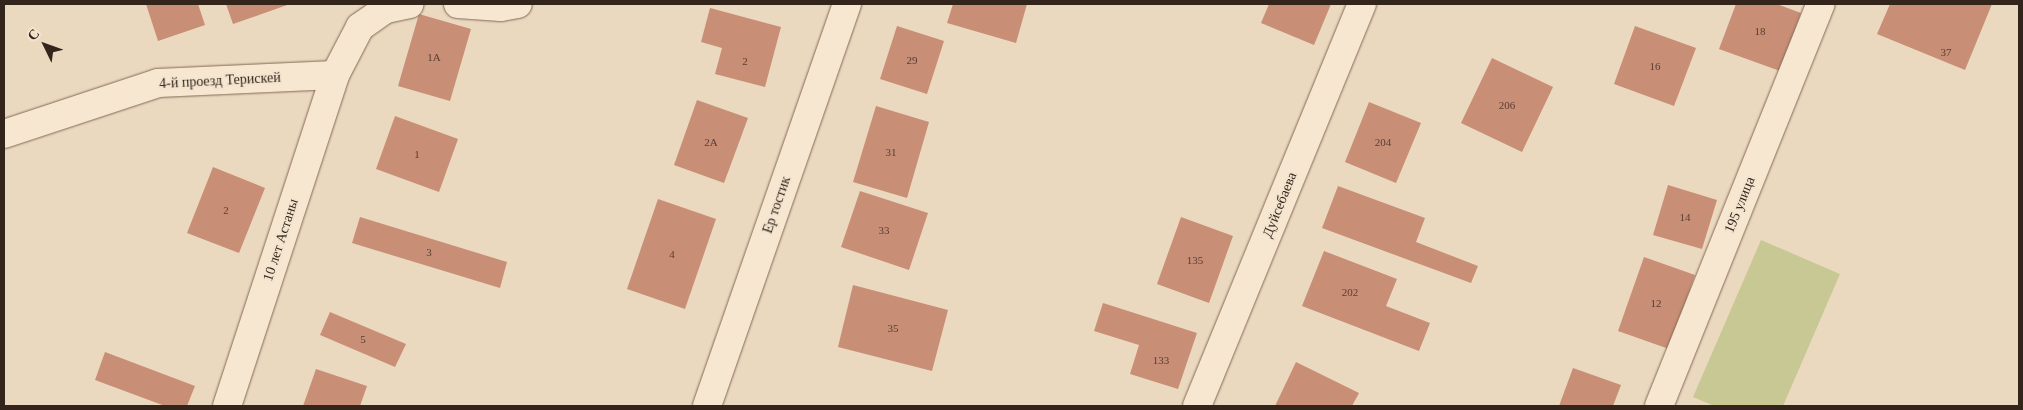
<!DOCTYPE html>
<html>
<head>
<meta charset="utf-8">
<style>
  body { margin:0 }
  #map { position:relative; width:2023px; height:410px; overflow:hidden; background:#ebd9bf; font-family:"Times New Roman",serif }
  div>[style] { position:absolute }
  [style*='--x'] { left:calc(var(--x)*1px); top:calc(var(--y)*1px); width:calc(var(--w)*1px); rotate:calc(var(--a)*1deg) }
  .green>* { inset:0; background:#c8c894 }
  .building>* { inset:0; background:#c88e76 }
  .roads { filter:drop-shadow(0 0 1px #836a58) drop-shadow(0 0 1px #836a58) }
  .minor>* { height:28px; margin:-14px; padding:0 14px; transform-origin:14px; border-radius:14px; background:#f7e7d1 }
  span { translate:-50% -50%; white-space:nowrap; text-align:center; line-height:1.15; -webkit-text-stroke:4px #f3e4ce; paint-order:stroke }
  .number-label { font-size:11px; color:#583e32 }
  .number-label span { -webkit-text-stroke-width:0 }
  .street-label { font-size:14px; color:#33241c }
  .frame { position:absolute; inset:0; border:5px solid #33241c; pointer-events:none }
  .north { position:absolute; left:20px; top:20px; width:50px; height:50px; -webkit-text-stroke:4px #f3e4ce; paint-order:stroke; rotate:312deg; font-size:14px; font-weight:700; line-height:20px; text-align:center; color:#33241c }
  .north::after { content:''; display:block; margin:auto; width:18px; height:22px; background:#33241c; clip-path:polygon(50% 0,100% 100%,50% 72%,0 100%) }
</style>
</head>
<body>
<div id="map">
  <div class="green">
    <div style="clip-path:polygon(1761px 240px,1840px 274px,1783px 406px,1714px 406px,1693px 397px)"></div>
  </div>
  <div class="building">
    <div style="clip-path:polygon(146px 4px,198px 4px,205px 25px,158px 41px)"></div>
    <div style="clip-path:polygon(226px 4px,290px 4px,233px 24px)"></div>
    <div style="clip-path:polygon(953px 4px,1027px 4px,1016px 43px,947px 23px)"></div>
    <div style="clip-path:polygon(1269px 4px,1331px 4px,1314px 45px,1261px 23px)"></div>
    <div style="clip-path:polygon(1736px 4px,1777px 4px,1801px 13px,1780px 71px,1719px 49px)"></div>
    <div style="clip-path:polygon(1890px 4px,1992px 4px,1965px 70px,1877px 34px)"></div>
    <div style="clip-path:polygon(710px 8px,781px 27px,765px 87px,715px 74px,722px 48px,701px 42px)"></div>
    <div style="clip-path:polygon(419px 14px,471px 29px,450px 101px,398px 86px)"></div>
    <div style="clip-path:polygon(897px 26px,944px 41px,927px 94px,880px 79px)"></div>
    <div style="clip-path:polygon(1635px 26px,1696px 48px,1674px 106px,1614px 84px)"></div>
    <div style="clip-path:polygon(1492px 58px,1553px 87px,1522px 152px,1461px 123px)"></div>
    <div style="clip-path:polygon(697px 100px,748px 118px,724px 183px,674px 165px)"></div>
    <div style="clip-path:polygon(1369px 102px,1421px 123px,1396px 183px,1345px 162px)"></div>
    <div style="clip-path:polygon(876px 106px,929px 122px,907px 198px,853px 182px)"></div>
    <div style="clip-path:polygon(395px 116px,458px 139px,439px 192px,376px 169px)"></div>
    <div style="clip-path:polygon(213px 167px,265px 188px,239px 253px,187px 233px)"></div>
    <div style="clip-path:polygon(1668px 185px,1717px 200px,1702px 249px,1653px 235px)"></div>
    <div style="clip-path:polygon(1338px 186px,1425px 218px,1416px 242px,1478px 266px,1471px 283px,1322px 228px)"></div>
    <div style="clip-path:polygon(860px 191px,928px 213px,909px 270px,841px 247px)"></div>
    <div style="clip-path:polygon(658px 199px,716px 219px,685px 309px,627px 289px)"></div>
    <div style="clip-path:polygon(360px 217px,507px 262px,500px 288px,352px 243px)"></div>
    <div style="clip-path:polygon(1181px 217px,1233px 236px,1209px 303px,1157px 284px)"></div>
    <div style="clip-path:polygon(1324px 251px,1397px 279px,1386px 306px,1430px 323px,1419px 351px,1302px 306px)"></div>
    <div style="clip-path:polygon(1644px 257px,1695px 275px,1669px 349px,1618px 331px)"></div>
    <div style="clip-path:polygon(853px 285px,948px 310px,932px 371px,838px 347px)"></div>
    <div style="clip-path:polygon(1103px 303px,1197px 333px,1178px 389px,1130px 374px,1139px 345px,1094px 331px)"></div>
    <div style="clip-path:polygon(330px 312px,406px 344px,395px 367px,320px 335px)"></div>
    <div style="clip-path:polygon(105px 352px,195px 386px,187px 406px,165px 406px,95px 380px)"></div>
    <div style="clip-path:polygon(1296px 362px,1359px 393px,1352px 406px,1275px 406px)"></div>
    <div style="clip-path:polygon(1573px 368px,1621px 385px,1613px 406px,1559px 406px)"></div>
    <div style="clip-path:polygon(316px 369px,367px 386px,360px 406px,303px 406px)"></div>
  </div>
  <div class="roads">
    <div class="minor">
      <div style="--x:458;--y:4;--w:43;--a:4"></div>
      <div style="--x:501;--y:7;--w:17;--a:-10"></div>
      <div style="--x:4;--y:134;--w:162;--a:-18.3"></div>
      <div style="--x:158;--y:83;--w:177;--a:-2.6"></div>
      <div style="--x:335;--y:75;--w:54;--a:-62.5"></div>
      <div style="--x:360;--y:27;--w:32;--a:-35"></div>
      <div style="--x:386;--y:9;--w:24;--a:-12"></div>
      <div style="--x:227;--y:406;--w:348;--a:-71.9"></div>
      <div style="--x:707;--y:406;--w:426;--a:-70.8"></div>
      <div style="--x:1197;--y:406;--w:435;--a:-67.7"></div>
      <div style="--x:1659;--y:406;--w:433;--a:-68.1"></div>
    </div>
  </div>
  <div class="number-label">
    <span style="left:1760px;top:31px">18</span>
    <span style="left:1946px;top:52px">37</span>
    <span style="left:434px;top:57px">1А</span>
    <span style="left:912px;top:60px">29</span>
    <span style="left:745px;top:61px">2</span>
    <span style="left:1655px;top:66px">16</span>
    <span style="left:1507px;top:105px">206</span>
    <span style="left:711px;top:142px">2А</span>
    <span style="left:1383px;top:142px">204</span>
    <span style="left:891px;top:152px">31</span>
    <span style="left:417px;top:154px">1</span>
    <span style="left:226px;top:210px">2</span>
    <span style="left:1685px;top:217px">14</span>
    <span style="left:884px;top:230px">33</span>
    <span style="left:429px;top:252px">3</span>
    <span style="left:672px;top:254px">4</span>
    <span style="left:1195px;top:260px">135</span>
    <span style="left:1350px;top:292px">202</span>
    <span style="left:1656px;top:303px">12</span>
    <span style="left:893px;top:328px">35</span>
    <span style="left:363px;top:339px">5</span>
    <span style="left:1161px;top:360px">133</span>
  </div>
  <div class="street-label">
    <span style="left:220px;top:81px;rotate:-3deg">4-й проезд Терискей</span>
    <span style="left:777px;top:205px;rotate:-71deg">Ер тостик</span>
    <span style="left:1280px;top:205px;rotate:-68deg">Дуйсебаева</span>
    <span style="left:1740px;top:205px;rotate:-68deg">195 улица</span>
    <span style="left:281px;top:240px;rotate:-72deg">10 лет Астаны</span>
  </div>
  <div class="frame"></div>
  <div class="north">С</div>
</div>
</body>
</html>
